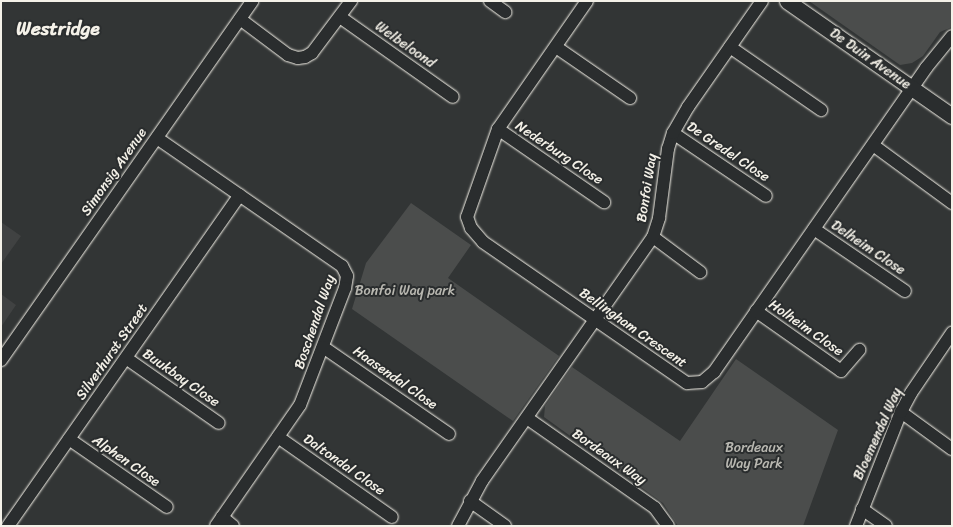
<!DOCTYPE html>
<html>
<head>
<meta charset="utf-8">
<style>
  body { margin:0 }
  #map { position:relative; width:953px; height:527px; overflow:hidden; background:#323535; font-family:Sriracha,sans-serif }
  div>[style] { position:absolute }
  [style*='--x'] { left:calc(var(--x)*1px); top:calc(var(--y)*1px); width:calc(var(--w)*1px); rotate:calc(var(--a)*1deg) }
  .built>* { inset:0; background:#404242 }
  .green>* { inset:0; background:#4b4d4c }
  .roads { filter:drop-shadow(0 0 1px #f4f1e8) drop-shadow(0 0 1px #f4f1e8) }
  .minor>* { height:12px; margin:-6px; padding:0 6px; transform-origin:6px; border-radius:6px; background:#2a2d2e }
  .tertiary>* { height:15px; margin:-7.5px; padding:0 7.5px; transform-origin:7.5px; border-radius:7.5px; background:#2a2d2e }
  span { translate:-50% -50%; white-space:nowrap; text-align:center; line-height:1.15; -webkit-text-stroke:4px #2a2d2e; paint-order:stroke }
  .street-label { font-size:14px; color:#f4f1e8 }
  .park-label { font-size:14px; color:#b9b8b1 }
  .district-label { font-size:19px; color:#f4f1e8; font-weight:700 }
  .frame { position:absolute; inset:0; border:2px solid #f4f1e8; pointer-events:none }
</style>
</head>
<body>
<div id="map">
  <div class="built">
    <div style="clip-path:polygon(1px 222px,21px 236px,1px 264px)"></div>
    <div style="clip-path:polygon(1px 294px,16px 305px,1px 327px)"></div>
  </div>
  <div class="green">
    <div style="clip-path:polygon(809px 1px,952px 1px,952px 27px,940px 32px,923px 56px,912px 63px,900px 65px)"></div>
    <div style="clip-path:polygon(411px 203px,471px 245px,448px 278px,559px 356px,513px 421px,352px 309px,366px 263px)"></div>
    <div style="clip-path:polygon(736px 359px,838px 430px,803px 526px,678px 526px,663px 503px,544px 417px,545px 406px,572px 367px,680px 441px)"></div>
  </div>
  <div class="roads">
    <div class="minor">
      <div style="--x:490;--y:1;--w:19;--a:36"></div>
      <div style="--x:587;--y:1;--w:156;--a:124.8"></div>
      <div style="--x:498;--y:129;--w:93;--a:109.4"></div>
      <div style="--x:467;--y:217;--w:12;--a:70"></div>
      <div style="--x:471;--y:228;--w:18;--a:49"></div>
      <div style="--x:483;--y:242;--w:248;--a:34.7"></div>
      <div style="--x:687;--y:383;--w:15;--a:-4"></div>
      <div style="--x:702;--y:382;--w:16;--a:-40"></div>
      <div style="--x:714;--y:372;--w:371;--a:-55.1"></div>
      <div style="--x:926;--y:68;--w:41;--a:-50.9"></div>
      <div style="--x:340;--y:17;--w:138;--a:35.3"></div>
      <div style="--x:240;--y:19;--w:60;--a:36.9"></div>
      <div style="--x:288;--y:55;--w:10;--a:17"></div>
      <div style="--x:298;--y:58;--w:7;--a:-8"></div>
      <div style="--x:305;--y:57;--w:8;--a:-30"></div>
      <div style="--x:312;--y:53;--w:65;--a:-53.1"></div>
      <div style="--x:556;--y:47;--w:90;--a:34.6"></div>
      <div style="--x:730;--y:47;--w:111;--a:34.7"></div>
      <div style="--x:498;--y:129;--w:129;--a:34.6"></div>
      <div style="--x:673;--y:133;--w:112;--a:34.1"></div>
      <div style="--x:157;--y:138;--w:225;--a:34.7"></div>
      <div style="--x:342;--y:266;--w:11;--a:63"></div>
      <div style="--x:347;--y:276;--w:12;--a:99"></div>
      <div style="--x:345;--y:288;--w:125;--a:111"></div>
      <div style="--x:300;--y:405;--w:147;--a:124.8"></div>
      <div style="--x:873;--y:145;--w:98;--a:36.3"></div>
      <div style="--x:814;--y:229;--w:110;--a:34.3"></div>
      <div style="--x:653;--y:237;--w:59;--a:36.7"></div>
      <div style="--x:756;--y:311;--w:104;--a:35.2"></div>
      <div style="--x:841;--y:371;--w:28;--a:-49"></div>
      <div style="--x:323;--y:347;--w:153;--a:34.6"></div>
      <div style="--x:126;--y:358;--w:113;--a:35"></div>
      <div style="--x:1;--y:360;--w:438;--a:-55"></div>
      <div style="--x:901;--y:412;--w:63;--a:36"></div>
      <div style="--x:527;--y:418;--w:156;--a:35.1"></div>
      <div style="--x:655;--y:508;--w:22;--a:54"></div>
      <div style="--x:278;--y:437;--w:139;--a:35.1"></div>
      <div style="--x:69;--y:439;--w:119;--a:34.8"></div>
      <div style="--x:470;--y:501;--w:43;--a:35.5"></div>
      <div style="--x:862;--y:509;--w:29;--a:35"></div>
      <div style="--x:222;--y:517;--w:14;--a:39"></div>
      <div style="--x:8;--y:526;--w:404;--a:-55"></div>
      <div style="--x:458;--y:526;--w:51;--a:-61.9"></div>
      <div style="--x:482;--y:481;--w:298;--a:-55"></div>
      <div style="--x:653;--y:237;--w:20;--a:-72"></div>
      <div style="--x:659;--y:218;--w:70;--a:-82.6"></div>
      <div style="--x:668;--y:149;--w:17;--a:-73"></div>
      <div style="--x:673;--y:133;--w:30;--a:-60"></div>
      <div style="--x:688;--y:107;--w:129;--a:-55.1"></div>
      <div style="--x:856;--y:526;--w:123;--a:-68.5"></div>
      <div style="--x:901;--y:412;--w:21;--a:-62"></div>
      <div style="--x:911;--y:393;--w:73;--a:-55.7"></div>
    </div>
    <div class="tertiary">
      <div style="--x:787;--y:1;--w:201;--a:34.9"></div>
    </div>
  </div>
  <div class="street-label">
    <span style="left:405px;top:45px;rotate:35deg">Welbeloond</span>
    <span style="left:870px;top:59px;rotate:35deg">De Duin Avenue</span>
    <span style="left:728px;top:152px;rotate:34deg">De Gredel Close</span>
    <span style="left:559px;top:153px;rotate:34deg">Nederburg Close</span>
    <span style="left:114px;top:172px;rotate:-55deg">Simonsig Avenue</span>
    <span style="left:647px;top:188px;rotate:-81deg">Bonfoi Way</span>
    <span style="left:868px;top:248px;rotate:34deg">Delheim Close</span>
    <span style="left:315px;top:322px;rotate:-71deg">Boschendal Way</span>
    <span style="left:633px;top:328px;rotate:35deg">Bellingham Crescent</span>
    <span style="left:806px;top:328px;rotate:35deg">Holheim Close</span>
    <span style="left:112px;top:352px;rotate:-55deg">Silverhurst Street</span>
    <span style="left:181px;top:378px;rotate:35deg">Buukbay Close</span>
    <span style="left:395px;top:378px;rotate:35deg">Haasendal Close</span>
    <span style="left:878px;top:434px;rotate:-66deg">Bloemendal Way</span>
    <span style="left:609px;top:457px;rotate:35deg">Bordeaux Way</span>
    <span style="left:126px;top:461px;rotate:35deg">Alphen Close</span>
    <span style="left:344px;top:465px;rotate:35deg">Daltondal Close</span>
  </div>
  <div class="park-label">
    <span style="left:405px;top:291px">Bonfoi Way park</span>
    <span style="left:754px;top:456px">Bordeaux<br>Way Park</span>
  </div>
  <div class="district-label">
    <span style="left:58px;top:29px">Westridge</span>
  </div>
  <div class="frame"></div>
</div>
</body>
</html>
